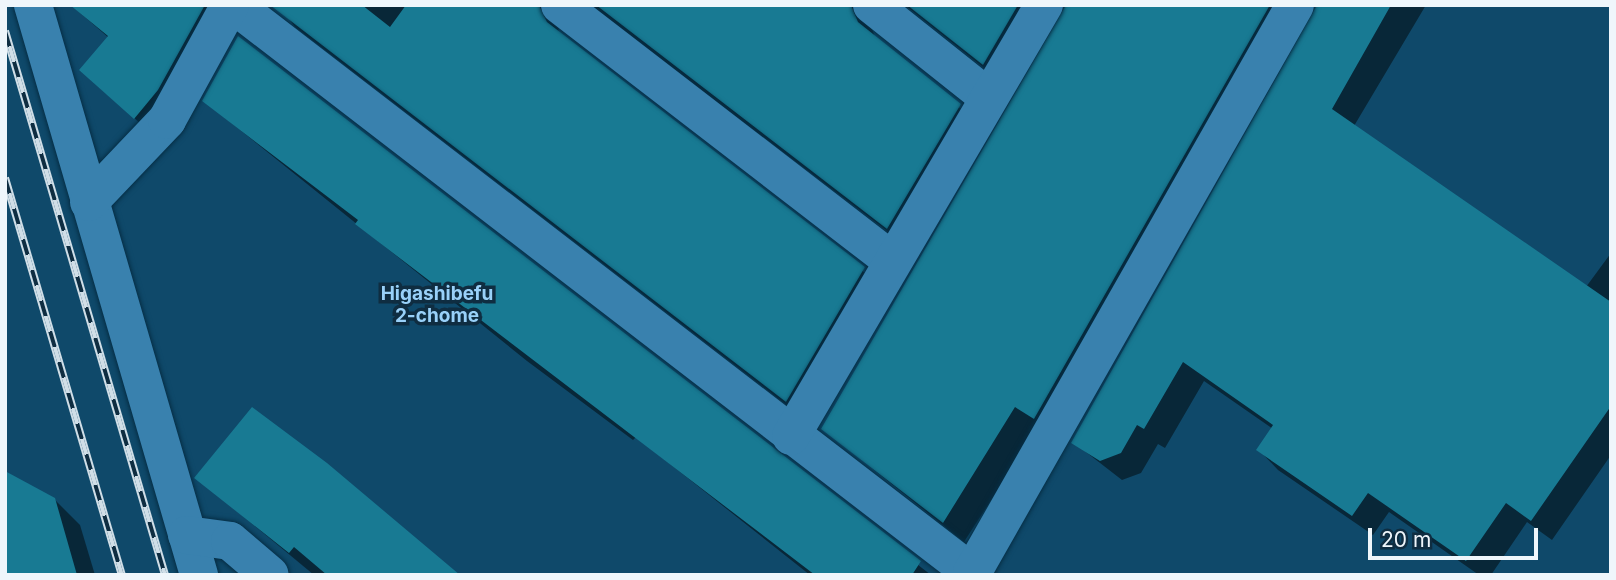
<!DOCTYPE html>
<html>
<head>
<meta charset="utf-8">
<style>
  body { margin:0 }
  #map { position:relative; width:1616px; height:580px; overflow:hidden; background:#0f496a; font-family:Inter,sans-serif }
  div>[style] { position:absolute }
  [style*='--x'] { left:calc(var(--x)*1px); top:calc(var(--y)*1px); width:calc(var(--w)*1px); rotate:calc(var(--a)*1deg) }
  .shadow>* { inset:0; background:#0007 }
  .building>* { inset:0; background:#187a93 }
  .roads { filter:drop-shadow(0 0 2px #062e45) drop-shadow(0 0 2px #062e45) }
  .minor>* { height:38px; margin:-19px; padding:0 19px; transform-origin:19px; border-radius:19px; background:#3981ae }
  .rail>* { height:8px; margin-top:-4px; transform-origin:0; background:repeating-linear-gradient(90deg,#0f2d41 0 16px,#d0dee7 0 32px); box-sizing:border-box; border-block:2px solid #d0dee7 }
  span { translate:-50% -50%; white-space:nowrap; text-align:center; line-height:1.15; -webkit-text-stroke:7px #0f2d41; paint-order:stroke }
  .neighbourhood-label { font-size:19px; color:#99d1f9; font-weight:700 }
  .frame { position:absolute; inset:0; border:7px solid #eff6fb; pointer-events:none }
  .scale { position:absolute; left:1368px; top:528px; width:170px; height:32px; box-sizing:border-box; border:4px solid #eff6fb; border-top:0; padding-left:9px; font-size:21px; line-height:24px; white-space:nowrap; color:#eff6fb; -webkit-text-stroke:5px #0f2d41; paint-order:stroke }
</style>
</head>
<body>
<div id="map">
  <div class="shadow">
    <div style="clip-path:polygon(71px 5px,227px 5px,148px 130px,94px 83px,109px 38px)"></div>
    <div style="clip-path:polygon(278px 5px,569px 5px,561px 11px,558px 33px,883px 287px,805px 419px,295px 27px)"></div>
    <div style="clip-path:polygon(589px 5px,882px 5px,869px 21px,875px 37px,979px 124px,907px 246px)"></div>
    <div style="clip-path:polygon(901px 5px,1028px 5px,1003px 83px,906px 6px)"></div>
    <div style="clip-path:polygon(1103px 5px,1311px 5px,964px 542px,823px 429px)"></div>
    <div style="clip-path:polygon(1316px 5px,1426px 5px,1354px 126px,1586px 287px,1611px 253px,1611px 455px,1552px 540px,1527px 522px,1491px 575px,1479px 575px,1389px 512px,1373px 535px,1278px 470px,1258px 449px,1273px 429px,1204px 381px,1165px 448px,1158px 444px,1141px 473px,1122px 480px,1073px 442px,1316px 16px)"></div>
    <div style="clip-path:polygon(239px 38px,931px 575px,810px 575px,636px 437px,633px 440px,527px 361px,204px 101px)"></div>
    <div style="clip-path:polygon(197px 478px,458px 575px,314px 575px)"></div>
    <div style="clip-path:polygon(54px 499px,80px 525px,95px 575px,5px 575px)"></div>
  </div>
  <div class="building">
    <div style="clip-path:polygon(70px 5px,205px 5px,158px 90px,134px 119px,79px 70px,108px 36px)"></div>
    <div style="clip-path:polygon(270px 5px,362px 5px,390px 27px,406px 5px,539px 5px,547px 22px,865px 267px,786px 402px)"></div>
    <div style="clip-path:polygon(596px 5px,851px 5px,858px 22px,961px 104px,887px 229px)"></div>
    <div style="clip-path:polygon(907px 5px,1018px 5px,983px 65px)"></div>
    <div style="clip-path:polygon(1066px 5px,1270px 5px,1034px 419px,1015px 407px,943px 523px,821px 429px)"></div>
    <div style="clip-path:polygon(1317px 5px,1391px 5px,1332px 109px,1611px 302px,1611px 406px,1531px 521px,1506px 503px,1466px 561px,1368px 493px,1352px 516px,1256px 450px,1273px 425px,1183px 362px,1144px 429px,1137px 425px,1121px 453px,1100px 461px,1071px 443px)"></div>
    <div style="clip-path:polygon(238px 36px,921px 561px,912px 575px,815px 575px,355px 224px,358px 220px,202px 101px)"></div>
    <div style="clip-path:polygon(252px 407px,327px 463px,460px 575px,327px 575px,294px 547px,289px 553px,194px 478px)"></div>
    <div style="clip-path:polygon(5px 471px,55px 498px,77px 575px,5px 575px)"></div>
  </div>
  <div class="roads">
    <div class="minor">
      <div style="--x:33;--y:5;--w:594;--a:73.76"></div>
      <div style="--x:234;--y:5;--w:931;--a:37.58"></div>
      <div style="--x:972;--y:573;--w:653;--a:-60.37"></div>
      <div style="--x:560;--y:5;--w:420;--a:37.6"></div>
      <div style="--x:872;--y:5;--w:149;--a:38.5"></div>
      <div style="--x:89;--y:202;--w:113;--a:-46.4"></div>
      <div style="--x:167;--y:120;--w:131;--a:-61.3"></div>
      <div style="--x:791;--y:436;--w:500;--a:-59.6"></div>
      <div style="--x:187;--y:535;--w:43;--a:7.9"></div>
      <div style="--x:230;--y:541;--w:52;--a:40.4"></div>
    </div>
  </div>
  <div class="rail">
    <div style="--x:5;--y:31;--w:567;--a:73.61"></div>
    <div style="--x:5;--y:178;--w:414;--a:73.6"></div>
  </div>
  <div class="neighbourhood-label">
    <span style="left:437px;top:305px">Higashibefu<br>2-chome</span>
  </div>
  <div class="frame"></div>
  <div class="scale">20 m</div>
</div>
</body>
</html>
